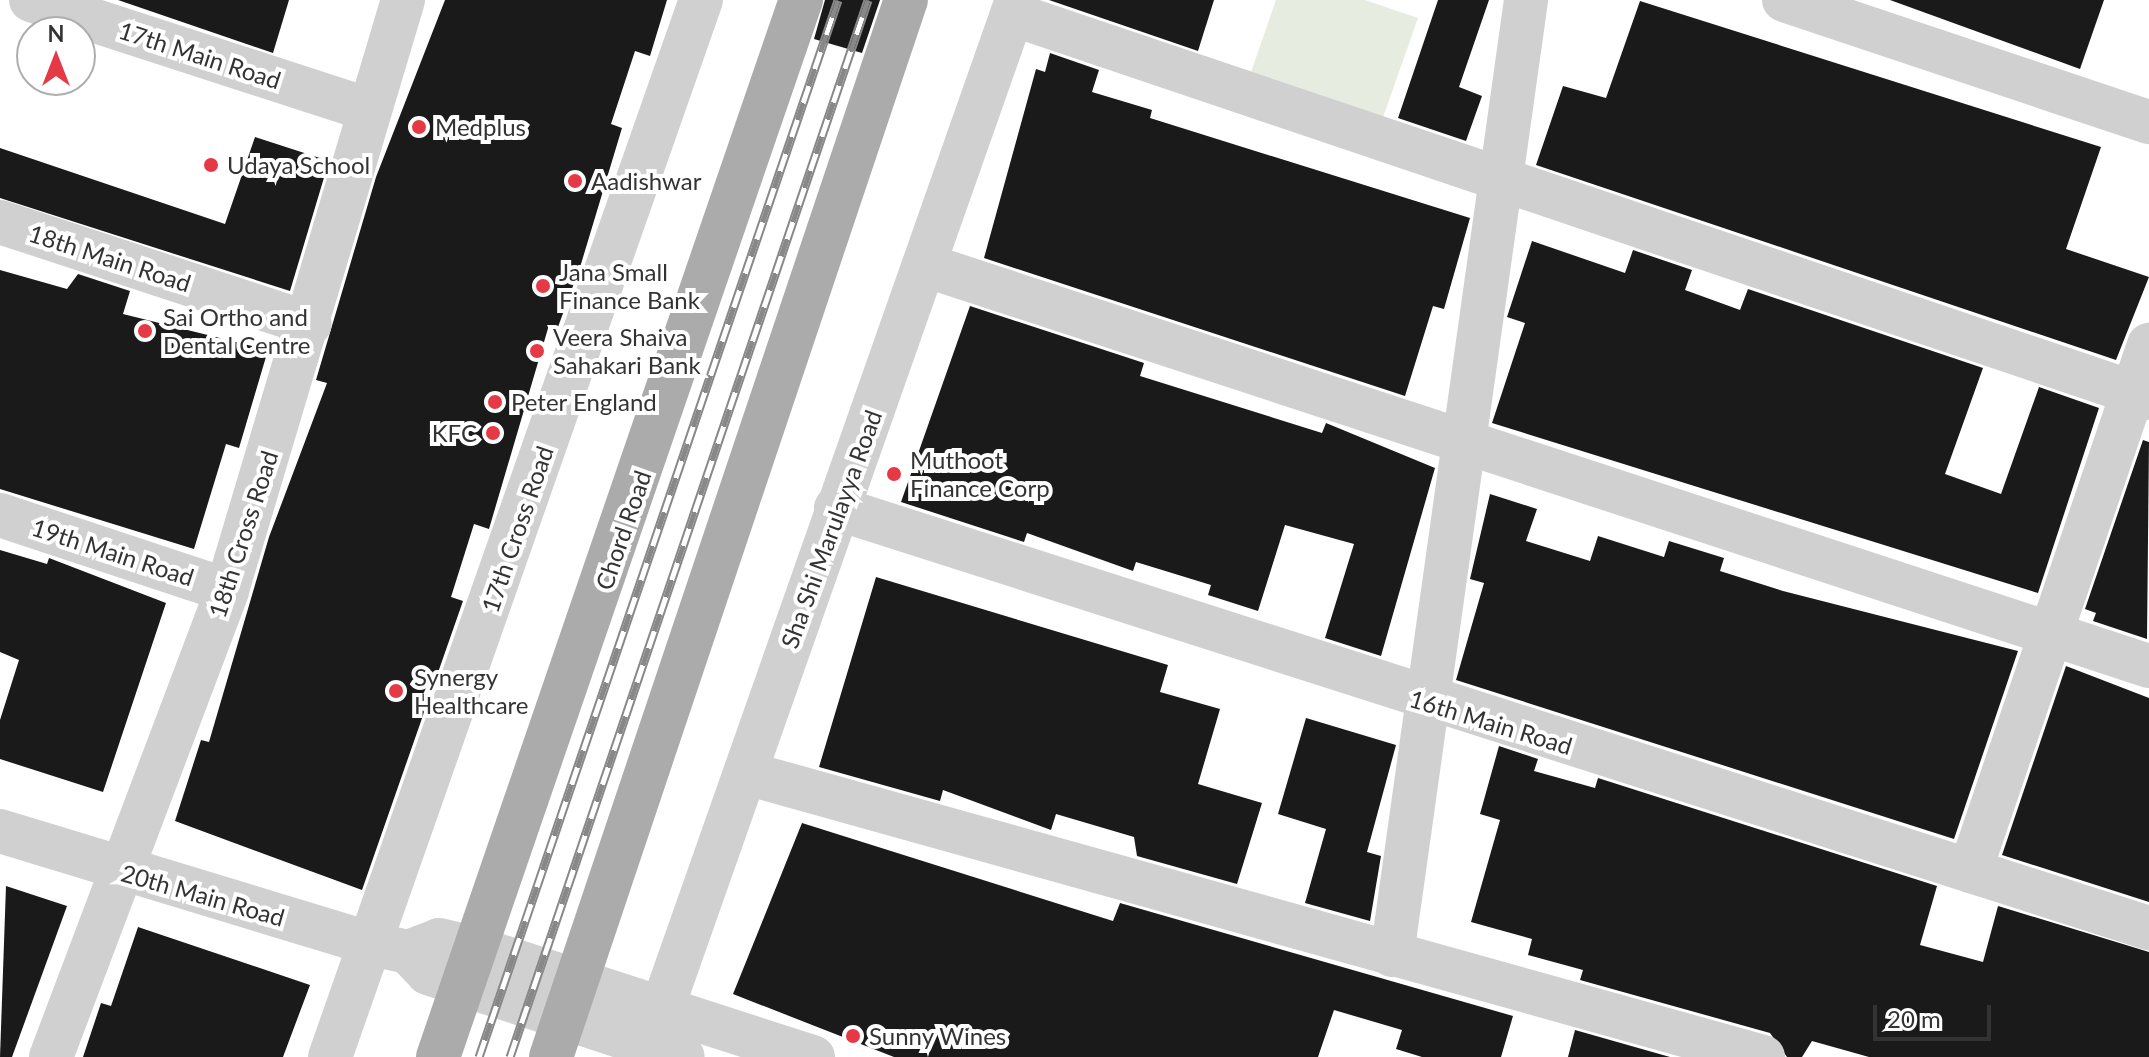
<!DOCTYPE html>
<html>
<head>
<meta charset="utf-8">
<style>
  body { margin:0 }
  #map { position:relative; width:2149px; height:1057px; overflow:hidden; background:#fff; font-family:Lato,sans-serif }
  div>[style] { position:absolute }
  [style*='--x'] { left:calc(var(--x)*1px); top:calc(var(--y)*1px); width:calc(var(--w)*1px); rotate:calc(var(--a)*1deg) }
  .green>* { inset:0; background:#e6ecdf }
  .building>* { inset:0; background:#1a1a1a }
  .minor>* { height:44px; margin:-22px; padding:0 22px; transform-origin:22px; border-radius:22px; background:#d0d0d0 }
  .tertiary>* { height:44px; margin:-22px; padding:0 22px; transform-origin:22px; border-radius:22px; background:#d0d0d0 }
  .primary>* { height:44px; margin:-22px; padding:0 22px; transform-origin:22px; border-radius:22px; background:#ababab }
  .rail>* { height:9px; margin-top:-4.5px; transform-origin:0; background:repeating-linear-gradient(90deg,#fff 0 18px,#888 0 36px); box-sizing:border-box; border-block:2px solid #888 }
  .dots>* { width:22px; height:22px; translate:-50% -50%; box-sizing:border-box; border:4px solid #fff; border-radius:50% }
  span { translate:-50% -50%; white-space:nowrap; text-align:center; line-height:1.15; -webkit-text-stroke:8px #fff; paint-order:stroke }
  .street-label { font-size:24px; color:#333 }
  .poi-label { font-size:24px; color:#333 }
  .left { translate:0 -50%; text-align:left }
  .right { translate:-100% -50%; text-align:right }
  .north { position:absolute; left:16px; top:16px; width:80px; height:80px; box-sizing:border-box; background:#fff; border:2px solid #adadad; border-radius:50%; rotate:0deg; font-size:22px; font-weight:700; line-height:32px; text-align:center; color:#333 }
  .north::after { content:''; display:block; margin:auto; width:28px; height:36px; background:#e63946; clip-path:polygon(50% 0,100% 100%,50% 72%,0 100%) }
  .scale { position:absolute; left:1873px; top:1005px; width:118px; height:36px; box-sizing:border-box; border:4px solid #333; border-top:0; padding-left:10px; font-size:24px; line-height:28px; white-space:nowrap; color:#333; -webkit-text-stroke:6px #fff; paint-order:stroke }
</style>
</head>
<body>
<div id="map">
  <div class="green">
    <div style="clip-path:polygon(1276px 0,1365px 0,1418px 18px,1381px 123px,1249px 78px)"></div>
  </div>
  <div class="building">
    <div style="clip-path:polygon(118px 0,289px 0,273px 53px)"></div>
    <div style="clip-path:polygon(445px 0,667px 0,650px 56px,635px 51px,611px 124px,622px 128px,581px 264px,558px 327px,549px 325px,489px 529px,474px 524px,451px 597px,463px 601px,362px 890px,175px 821px,201px 740px,209px 742px,269px 537px,327px 383px,316px 380px,376px 177px)"></div>
    <div style="clip-path:polygon(825px 0,880px 0,862px 53px,814px 39px)"></div>
    <div style="clip-path:polygon(1049px 0,1214px 0,1198px 51px)"></div>
    <div style="clip-path:polygon(1438px 0,1489px 0,1459px 87px,1482px 96px,1466px 141px,1398px 118px)"></div>
    <div style="clip-path:polygon(1890px 0,2104px 0,2080px 69px)"></div>
    <div style="clip-path:polygon(1640px 1px,2101px 147px,2066px 249px,2149px 277px,2116px 360px,1536px 165px,1563px 86px,1606px 98px)"></div>
    <div style="clip-path:polygon(1050px 53px,1099px 70px,1092px 92px,1152px 110px,1150px 118px,1470px 218px,1444px 309px,1433px 306px,1405px 396px,984px 258px,1036px 69px,1045px 72px)"></div>
    <div style="clip-path:polygon(255px 137px,329px 161px,290px 291px,0 198px,0 148px,225px 224px)"></div>
    <div style="clip-path:polygon(1532px 241px,1625px 273px,1633px 250px,1692px 270px,1685px 290px,1740px 310px,1748px 289px,1983px 368px,1945px 474px,2001px 494px,2039px 387px,2099px 408px,2038px 593px,1492px 423px,1525px 323px,1507px 317px)"></div>
    <div style="clip-path:polygon(0 270px,67px 289px,78px 274px,130px 291px,123px 314px,268px 350px,239px 448px,226px 444px,194px 549px,0 489px)"></div>
    <div style="clip-path:polygon(970px 306px,1144px 363px,1140px 376px,1322px 433px,1326px 423px,1435px 468px,1381px 656px,1325px 638px,1354px 544px,1285px 525px,1258px 611px,1208px 595px,1211px 585px,1136px 562px,1133px 571px,1027px 533px,1024px 542px,901px 502px)"></div>
    <div style="clip-path:polygon(2143px 440px,2149px 442px,2147px 639px,2093px 621px,2096px 613px,2085px 609px)"></div>
    <div style="clip-path:polygon(1490px 494px,1537px 509px,1526px 541px,1590px 561px,1598px 536px,1664px 557px,1669px 541px,1724px 558px,1720px 571px,1783px 591px,2018px 651px,1954px 839px,1456px 680px,1484px 583px,1470px 579px)"></div>
    <div style="clip-path:polygon(0 550px,47px 564px,49px 558px,166px 603px,103px 792px,0 759px,0 720px,19px 660px,0 652px)"></div>
    <div style="clip-path:polygon(876px 577px,1168px 665px,1160px 692px,1220px 709px,1198px 784px,1262px 803px,1237px 884px,1137px 856px,1134px 837px,1056px 814px,1051px 830px,943px 790px,940px 801px,819px 767px)"></div>
    <div style="clip-path:polygon(2066px 666px,2149px 698px,2149px 902px,2002px 855px)"></div>
    <div style="clip-path:polygon(1306px 718px,1396px 745px,1367px 852px,1381px 856px,1370px 921px,1305px 903px,1326px 829px,1278px 814px)"></div>
    <div style="clip-path:polygon(1499px 746px,1538px 759px,1534px 771px,1595px 788px,1598px 778px,1937px 886px,1920px 945px,1983px 962px,1998px 906px,2149px 952px,2149px 1057px,1869px 1057px,1812px 1041px,1802px 1057px,1787px 1057px,1770px 1033px,1580px 980px,1583px 970px,1528px 955px,1532px 939px,1471px 922px,1500px 820px,1480px 814px)"></div>
    <div style="clip-path:polygon(802px 823px,1113px 921px,1120px 903px,1513px 1016px,1501px 1057px,1422px 1057px,1396px 1049px,1402px 1030px,1334px 1010px,1318px 1057px,894px 1057px,733px 994px)"></div>
    <div style="clip-path:polygon(6px 886px,67px 906px,12px 1057px,0 1057px)"></div>
    <div style="clip-path:polygon(138px 927px,310px 985px,283px 1057px,83px 1057px,101px 1003px,111px 1006px)"></div>
    <div style="clip-path:polygon(1575px 1030px,1670px 1057px,1568px 1057px)"></div>
  </div>
  <div class="minor">
    <div style="--x:31;--y:0;--w:355;--a:18"></div>
    <div style="--x:1784;--y:0;--w:385;--a:18.5"></div>
    <div style="--x:1012;--y:14;--w:1200;--a:18.66"></div>
    <div style="--x:0;--y:222;--w:326;--a:18.2"></div>
    <div style="--x:928;--y:266;--w:1285;--a:18.14"></div>
    <div style="--x:836;--y:508;--w:1379;--a:17.74"></div>
    <div style="--x:0;--y:515;--w:239;--a:18.3"></div>
    <div style="--x:746;--y:773;--w:1056;--a:15.6"></div>
    <div style="--x:1970;--y:871;--w:556;--a:-71.21"></div>
    <div style="--x:1392;--y:955;--w:964;--a:-82.01"></div>
    <div style="--x:51;--y:1057;--w:499;--a:-69.3"></div>
    <div style="--x:227;--y:590;--w:616;--a:-73.39"></div>
  </div>
  <div class="tertiary">
    <div style="--x:0;--y:831;--w:388;--a:16.9"></div>
    <div style="--x:371;--y:944;--w:38;--a:12"></div>
    <div style="--x:408;--y:952;--w:33;--a:-21"></div>
    <div style="--x:439;--y:940;--w:43;--a:13.4"></div>
    <div style="--x:481;--y:950;--w:349;--a:17.9"></div>
    <div style="--x:408;--y:952;--w:29;--a:46"></div>
    <div style="--x:428;--y:973;--w:268;--a:18.2"></div>
    <div style="--x:330;--y:1057;--w:1120;--a:-70.66"></div>
    <div style="--x:645;--y:1057;--w:1121;--a:-70.61"></div>
  </div>
  <div class="primary">
    <div style="--x:438;--y:1057;--w:1118;--a:-71.05"></div>
    <div style="--x:551;--y:1057;--w:1115;--a:-71.44"></div>
  </div>
  <div class="rail">
    <div style="--x:479;--y:1057;--w:1116;--a:-71.24"></div>
    <div style="--x:510;--y:1057;--w:1116;--a:-71.29"></div>
  </div>
  <div class="dots">
    <div style="left:419px;top:127px;background:#e63946"></div>
    <div style="left:211px;top:165px;background:#e63946"></div>
    <div style="left:575px;top:181px;background:#e63946"></div>
    <div style="left:543px;top:286px;background:#e63946"></div>
    <div style="left:145px;top:331px;background:#e63946"></div>
    <div style="left:537px;top:351px;background:#e63946"></div>
    <div style="left:495px;top:402px;background:#e63946"></div>
    <div style="left:493px;top:433px;background:#e63946"></div>
    <div style="left:894px;top:474px;background:#e63946"></div>
    <div style="left:396px;top:691px;background:#e63946"></div>
    <div style="left:853px;top:1036px;background:#e63946"></div>
  </div>
  <div class="street-label">
    <span style="left:200px;top:55px;rotate:18deg">17th Main Road</span>
    <span style="left:110px;top:258px;rotate:18deg">18th Main Road</span>
    <span style="left:517px;top:529px;rotate:-71deg">17th Cross Road</span>
    <span style="left:831px;top:529px;rotate:-70deg">Sha Shi Marulayya Road</span>
    <span style="left:623px;top:530px;rotate:-71deg">Chord Road</span>
    <span style="left:243px;top:534px;rotate:-72deg">18th Cross Road</span>
    <span style="left:113px;top:552px;rotate:18deg">19th Main Road</span>
    <span style="left:1491px;top:722px;rotate:17deg">16th Main Road</span>
    <span style="left:203px;top:895px;rotate:16deg">20th Main Road</span>
  </div>
  <div class="poi-label">
    <span class="left" style="left:435px;top:127px">Medplus</span>
    <span class="left" style="left:227px;top:165px">Udaya School</span>
    <span class="left" style="left:591px;top:181px">Aadishwar</span>
    <span class="left" style="left:559px;top:286px">Jana Small<br>Finance Bank</span>
    <span class="left" style="left:163px;top:331px">Sai Ortho and<br>Dental Centre</span>
    <span class="left" style="left:553px;top:351px">Veera Shaiva<br>Sahakari Bank</span>
    <span class="left" style="left:511px;top:402px">Peter England</span>
    <span class="right" style="left:477px;top:433px">KFC</span>
    <span class="left" style="left:910px;top:474px">Muthoot<br>Finance Corp</span>
    <span class="left" style="left:414px;top:691px">Synergy<br>Healthcare</span>
    <span class="left" style="left:869px;top:1036px">Sunny Wines</span>
  </div>
  <div class="north">N</div>
  <div class="scale">20 m</div>
</div>
</body>
</html>
